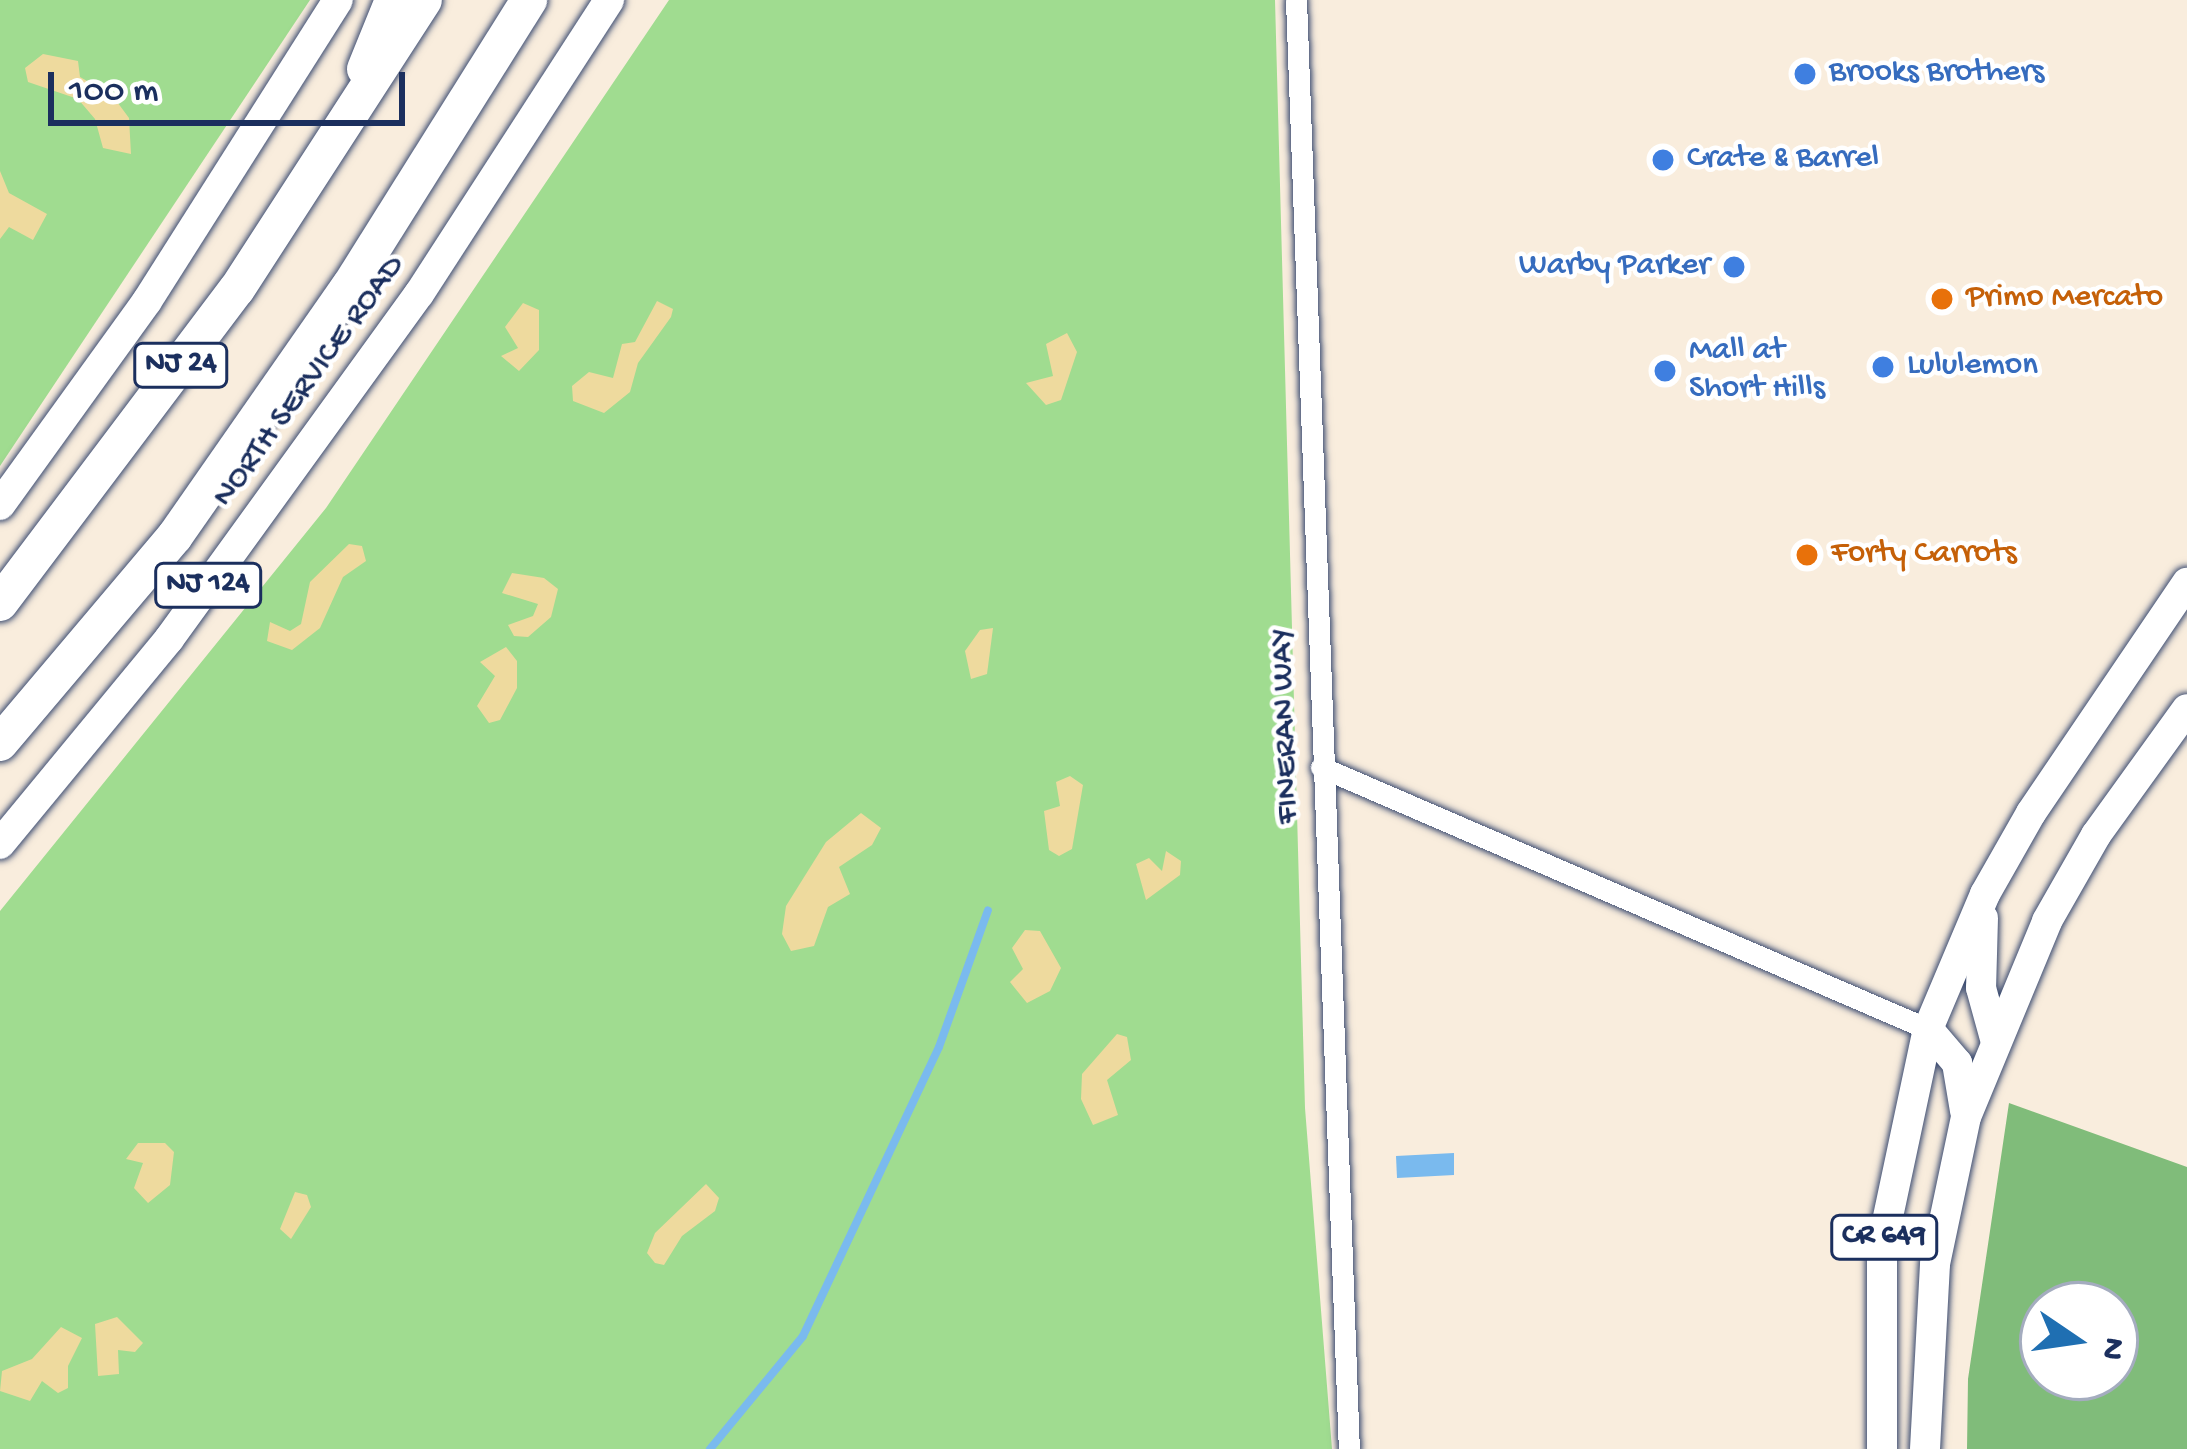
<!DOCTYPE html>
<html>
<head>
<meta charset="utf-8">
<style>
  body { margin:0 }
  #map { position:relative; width:2187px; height:1449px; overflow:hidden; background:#f9eddd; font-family:"Gochi Hand",sans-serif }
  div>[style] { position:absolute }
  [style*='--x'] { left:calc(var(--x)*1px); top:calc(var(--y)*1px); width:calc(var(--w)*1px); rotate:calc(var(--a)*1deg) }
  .green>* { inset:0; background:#a0dc90 }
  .forest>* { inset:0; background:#80bc7a }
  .sand>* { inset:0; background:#eeda9e }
  .water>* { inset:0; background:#7abaee }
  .stream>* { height:8px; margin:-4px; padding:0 4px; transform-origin:4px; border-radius:4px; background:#7abaee }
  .roads { filter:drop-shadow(0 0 3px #3c4c71) drop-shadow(0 0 3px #3c4c71) }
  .minor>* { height:21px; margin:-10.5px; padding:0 10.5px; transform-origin:10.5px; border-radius:10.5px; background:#fff }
  .primary>* { height:30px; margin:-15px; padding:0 15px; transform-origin:15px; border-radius:15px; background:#fff }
  .motorway>* { height:36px; margin:-18px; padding:0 18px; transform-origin:18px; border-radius:18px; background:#fff }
  .dots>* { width:33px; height:33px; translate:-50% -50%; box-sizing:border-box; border:6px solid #fff; border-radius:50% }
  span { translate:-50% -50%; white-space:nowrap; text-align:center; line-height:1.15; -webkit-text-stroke:9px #fff; paint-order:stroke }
  .shield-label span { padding:3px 9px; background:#fff; border:3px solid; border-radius:9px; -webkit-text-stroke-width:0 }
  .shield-label { font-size:30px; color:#1b2f5e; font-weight:700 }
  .shop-label { font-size:33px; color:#366cbe }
  .left { translate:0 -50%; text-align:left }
  .right { translate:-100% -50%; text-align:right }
  .food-label { font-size:33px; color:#c56008 }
  .street-label { font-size:33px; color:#1b2f5e }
  .north { position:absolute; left:2019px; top:1281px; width:120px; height:120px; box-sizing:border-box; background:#fff; border:3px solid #a4acbf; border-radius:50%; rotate:103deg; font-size:33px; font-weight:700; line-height:48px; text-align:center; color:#1b2f5e }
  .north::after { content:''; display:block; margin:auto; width:42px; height:54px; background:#1f6fb2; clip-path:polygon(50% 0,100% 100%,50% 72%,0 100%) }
  .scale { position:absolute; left:48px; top:72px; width:357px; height:54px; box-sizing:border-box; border:6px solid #1b2f5e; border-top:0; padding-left:15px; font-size:36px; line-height:42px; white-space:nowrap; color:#1b2f5e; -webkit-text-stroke:9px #fff; paint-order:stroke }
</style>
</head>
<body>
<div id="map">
  <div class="green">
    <div style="clip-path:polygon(0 0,310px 0,0 466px)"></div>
    <div style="clip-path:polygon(669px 0,1275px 0,1305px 1108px,1332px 1449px,0 1449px,0 911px,326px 508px)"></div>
  </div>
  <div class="forest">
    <div style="clip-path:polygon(evenodd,2009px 1103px,2187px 1167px,2187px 1449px,1967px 1449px,1968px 1379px,2009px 1103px,2043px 1305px,2115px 1305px,2115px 1377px,2043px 1377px,2043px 1305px)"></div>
  </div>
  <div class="sand">
    <div style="clip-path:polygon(43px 54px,78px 61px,80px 77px,112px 95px,129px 118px,131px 154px,103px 148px,95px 119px,78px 99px,28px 82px,25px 68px)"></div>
    <div style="clip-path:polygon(0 171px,9px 193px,47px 214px,33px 240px,9px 227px,0 239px)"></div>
    <div style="clip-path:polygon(657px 301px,673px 309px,671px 317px,638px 363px,630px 392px,604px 413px,573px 401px,572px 386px,589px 372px,613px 378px,622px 344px,635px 342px)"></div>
    <div style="clip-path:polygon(523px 303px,539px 310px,539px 350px,519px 371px,501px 356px,518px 348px,505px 327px)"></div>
    <div style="clip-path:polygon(1067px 333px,1077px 352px,1061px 400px,1046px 405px,1026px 383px,1053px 376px,1046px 344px)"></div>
    <div style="clip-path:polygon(349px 544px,362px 546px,366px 561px,343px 577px,320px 628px,292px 650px,267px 641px,270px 622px,290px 631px,301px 624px,310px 582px)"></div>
    <div style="clip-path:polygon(512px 573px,544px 578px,558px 589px,551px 617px,528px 637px,514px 636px,508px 625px,533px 616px,538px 604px,502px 593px)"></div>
    <div style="clip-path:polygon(993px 628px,987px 674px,971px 679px,965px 651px,980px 630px)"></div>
    <div style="clip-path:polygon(506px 647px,517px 661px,517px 688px,500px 720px,489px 723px,477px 706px,495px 676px,480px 662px)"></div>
    <div style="clip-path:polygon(1070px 776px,1083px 785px,1072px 849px,1059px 856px,1049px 850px,1044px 811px,1060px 806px,1056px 782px)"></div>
    <div style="clip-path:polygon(861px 813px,881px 828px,872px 845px,839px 867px,850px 894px,828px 907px,814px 946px,791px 951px,782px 934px,786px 906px,826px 842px)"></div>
    <div style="clip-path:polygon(1166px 851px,1181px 861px,1180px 875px,1146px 900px,1136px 864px,1149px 858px,1162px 871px)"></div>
    <div style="clip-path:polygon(1025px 930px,1040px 931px,1061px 968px,1050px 991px,1027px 1003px,1010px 982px,1023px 969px,1012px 948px)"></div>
    <div style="clip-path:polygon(1117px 1034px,1127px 1037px,1131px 1060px,1107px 1080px,1118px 1115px,1093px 1125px,1081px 1099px,1082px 1074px)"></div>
    <div style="clip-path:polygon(138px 1143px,165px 1143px,174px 1152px,170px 1185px,148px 1203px,134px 1188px,143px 1163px,126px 1159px)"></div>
    <div style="clip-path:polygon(706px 1184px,719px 1198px,715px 1211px,682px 1236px,664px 1265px,655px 1263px,647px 1253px,655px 1233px)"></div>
    <div style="clip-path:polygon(295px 1192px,307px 1195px,311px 1207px,291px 1239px,280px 1229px)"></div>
    <div style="clip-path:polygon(117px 1317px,143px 1343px,135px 1352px,118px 1350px,119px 1374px,98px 1376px,95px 1324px)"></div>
    <div style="clip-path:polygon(61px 1327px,82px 1338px,68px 1366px,68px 1388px,58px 1393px,42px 1381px,30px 1401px,0 1391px,2px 1371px,32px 1359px)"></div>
  </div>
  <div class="water">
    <div style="clip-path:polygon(1454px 1153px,1454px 1175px,1397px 1178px,1396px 1156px)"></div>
  </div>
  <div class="stream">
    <div style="--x:710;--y:1449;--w:146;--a:-50.5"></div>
    <div style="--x:803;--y:1336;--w:319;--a:-64.8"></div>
    <div style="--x:939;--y:1047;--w:145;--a:-70.3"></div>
  </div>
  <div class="roads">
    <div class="minor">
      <div style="--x:1296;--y:0;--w:1450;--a:87.91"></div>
      <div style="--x:1321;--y:767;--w:661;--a:23.35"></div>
    </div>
    <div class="primary">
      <div style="--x:0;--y:505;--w:251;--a:-54.2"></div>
      <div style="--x:147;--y:301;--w:356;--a:-57.6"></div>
      <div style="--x:0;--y:844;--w:266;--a:-50.5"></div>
      <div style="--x:169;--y:639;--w:426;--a:-54.1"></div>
      <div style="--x:419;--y:294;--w:350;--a:-57.1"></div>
      <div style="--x:1983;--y:918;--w:70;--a:91.6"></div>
      <div style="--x:1981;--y:988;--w:53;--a:74.6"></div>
      <div style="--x:1928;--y:1029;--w:45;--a:49.5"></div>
      <div style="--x:1957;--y:1063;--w:49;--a:80.5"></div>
      <div style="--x:1882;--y:1449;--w:204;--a:-90"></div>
      <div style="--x:1882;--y:1245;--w:221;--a:-78"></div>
      <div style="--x:1928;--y:1029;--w:147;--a:-67.1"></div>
      <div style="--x:1985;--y:894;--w:93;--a:-60.4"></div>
      <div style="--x:2031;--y:813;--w:278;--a:-55.9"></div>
      <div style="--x:1925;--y:1449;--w:185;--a:-86.9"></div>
      <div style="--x:1935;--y:1264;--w:150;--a:-78.1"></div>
      <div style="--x:1966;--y:1117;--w:212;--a:-67.5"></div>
      <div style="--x:2047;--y:921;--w:99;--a:-60.3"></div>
      <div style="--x:2096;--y:835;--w:155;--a:-54.2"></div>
    </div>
    <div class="motorway">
      <div style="--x:365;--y:69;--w:74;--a:-67.9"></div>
      <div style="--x:0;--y:603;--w:393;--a:-53"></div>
      <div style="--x:237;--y:289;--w:344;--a:-57.1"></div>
      <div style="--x:0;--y:743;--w:271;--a:-49.8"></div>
      <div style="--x:175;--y:536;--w:304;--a:-55.1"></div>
      <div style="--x:349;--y:287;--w:339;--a:-57.9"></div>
    </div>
  </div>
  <div class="dots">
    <div style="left:1805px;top:74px;background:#3f7fe0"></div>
    <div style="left:1663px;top:160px;background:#3f7fe0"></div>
    <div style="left:1734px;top:267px;background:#3f7fe0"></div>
    <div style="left:1942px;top:299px;background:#e8710a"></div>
    <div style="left:1883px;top:367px;background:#3f7fe0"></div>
    <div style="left:1665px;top:371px;background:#3f7fe0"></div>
    <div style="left:1807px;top:555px;background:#e8710a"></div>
  </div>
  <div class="shield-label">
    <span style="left:181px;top:365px">NJ 24</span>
    <span style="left:208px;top:585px">NJ 124</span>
    <span style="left:1884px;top:1237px">CR 649</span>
  </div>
  <div class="shop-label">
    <span class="left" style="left:1829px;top:74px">Brooks Brothers</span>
    <span class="left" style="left:1687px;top:160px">Crate &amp; Barrel</span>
    <span class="right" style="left:1710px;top:267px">Warby Parker</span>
    <span class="left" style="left:1689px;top:371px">Mall at<br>Short Hills</span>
    <span class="left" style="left:1907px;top:367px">Lululemon</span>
  </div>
  <div class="food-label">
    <span class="left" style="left:1966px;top:299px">Primo Mercato</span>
    <span class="left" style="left:1831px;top:555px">Forty Carrots</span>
  </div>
  <div class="street-label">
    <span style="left:310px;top:382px;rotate:-54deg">NORTH SERVICE ROAD</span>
    <span style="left:1287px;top:726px;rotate:-92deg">FINERAN WAY</span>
  </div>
  <div class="north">N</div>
  <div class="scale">100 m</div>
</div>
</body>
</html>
